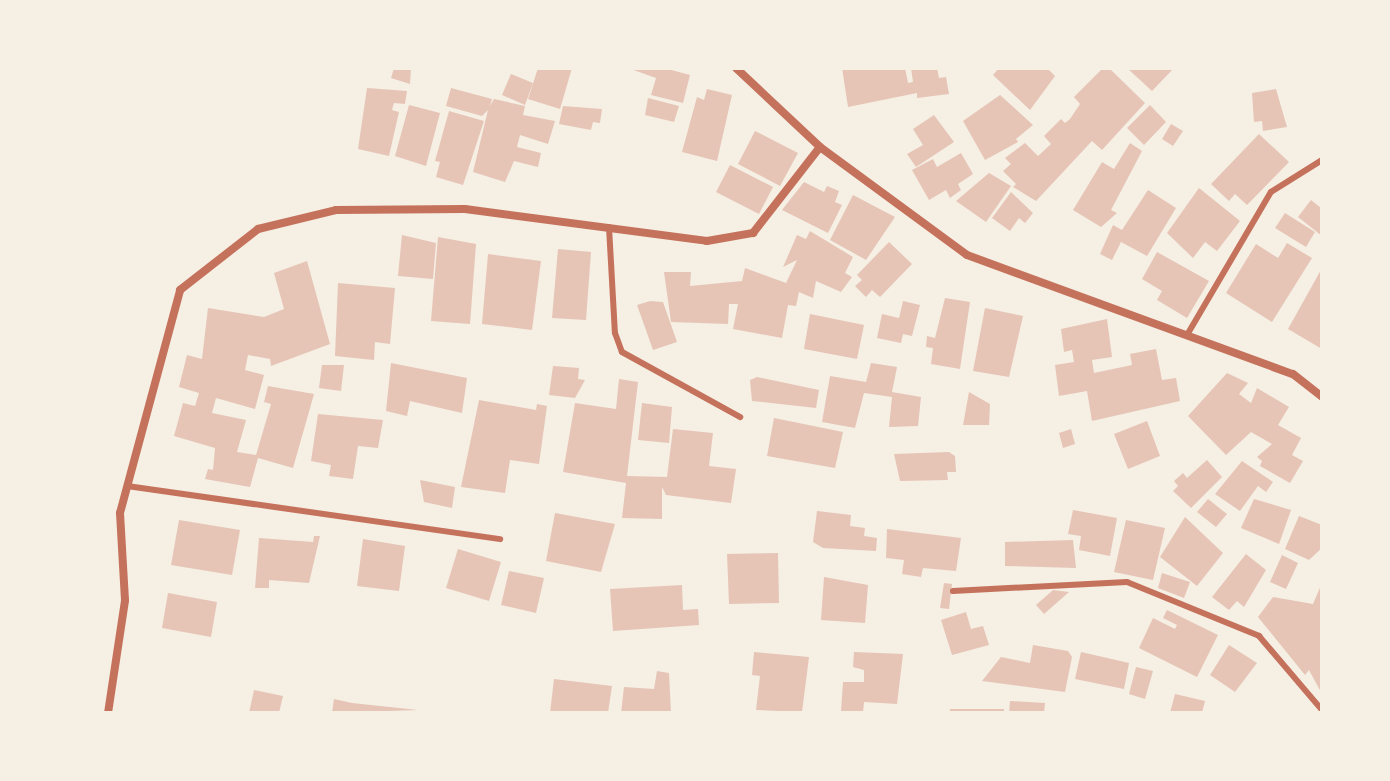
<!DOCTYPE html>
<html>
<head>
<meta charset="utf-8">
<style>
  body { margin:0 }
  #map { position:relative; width:1390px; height:781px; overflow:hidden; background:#f6efe4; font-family:Signika,sans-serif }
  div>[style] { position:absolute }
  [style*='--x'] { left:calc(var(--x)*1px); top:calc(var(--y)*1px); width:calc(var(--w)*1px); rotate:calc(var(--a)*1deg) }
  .building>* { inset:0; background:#e6c5b7 }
  .service>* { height:6px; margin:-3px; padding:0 3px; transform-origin:3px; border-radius:3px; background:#c5725c }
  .minor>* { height:8px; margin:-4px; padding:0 4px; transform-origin:4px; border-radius:4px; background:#c5725c }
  span { translate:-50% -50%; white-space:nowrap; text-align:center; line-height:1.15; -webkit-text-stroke:7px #f6efe4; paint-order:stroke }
  .frame { position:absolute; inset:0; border:70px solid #f6efe4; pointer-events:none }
</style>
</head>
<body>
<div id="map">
  <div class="building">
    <div style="clip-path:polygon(394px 68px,411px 68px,410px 84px,391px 78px)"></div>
    <div style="clip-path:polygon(538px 68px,572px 68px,560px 109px,528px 99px)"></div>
    <div style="clip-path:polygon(628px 68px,664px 68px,690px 75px,683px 103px,651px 95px,656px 78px)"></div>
    <div style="clip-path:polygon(842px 68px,905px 68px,908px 83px,913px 82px,911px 68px,937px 68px,939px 78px,946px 77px,949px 94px,917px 98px,917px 93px,848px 107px)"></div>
    <div style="clip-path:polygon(999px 68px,1047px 68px,1055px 76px,1030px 110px,993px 75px)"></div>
    <div style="clip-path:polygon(1103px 68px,1109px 68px,1145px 103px,1102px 150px,1092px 141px,1036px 201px,1013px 187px,1016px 184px,1003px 171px,1011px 164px,1005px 158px,1025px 143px,1038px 156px,1051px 144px,1044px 136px,1061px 119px,1065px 123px,1070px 119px,1080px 104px,1074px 97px)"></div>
    <div style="clip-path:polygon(1127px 68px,1174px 68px,1152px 91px)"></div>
    <div style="clip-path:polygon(511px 74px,533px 83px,525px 105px,502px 95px)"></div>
    <div style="clip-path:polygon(367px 88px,407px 91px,405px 104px,394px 103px,392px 110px,399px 112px,389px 156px,358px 149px)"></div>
    <div style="clip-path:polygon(451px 88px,492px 99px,490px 106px,494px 99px,525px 106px,523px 115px,555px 121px,548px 144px,520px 135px,517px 147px,541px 153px,538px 167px,514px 161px,505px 182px,473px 172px,488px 110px,482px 116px,446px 106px)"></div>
    <div style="clip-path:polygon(707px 89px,732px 95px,717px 161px,682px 152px,697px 97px,704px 100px)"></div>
    <div style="clip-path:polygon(1276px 89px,1287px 127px,1263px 131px,1262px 121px,1254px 122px,1252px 93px)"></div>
    <div style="clip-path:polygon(1000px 95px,1033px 125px,1016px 139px,1018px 142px,985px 160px,963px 121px)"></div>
    <div style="clip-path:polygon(648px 98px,679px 106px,674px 122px,645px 115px)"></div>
    <div style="clip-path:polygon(409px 105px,440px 113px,426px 166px,395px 156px)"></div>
    <div style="clip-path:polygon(1150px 105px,1166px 122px,1144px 145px,1127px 128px)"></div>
    <div style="clip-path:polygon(563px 106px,602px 109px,600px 123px,593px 122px,591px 130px,559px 124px)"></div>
    <div style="clip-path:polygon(449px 111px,484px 121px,463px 185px,436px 177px,440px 162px,435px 161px)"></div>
    <div style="clip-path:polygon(934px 115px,954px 142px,916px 167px,907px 154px,923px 145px,913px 129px)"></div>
    <div style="clip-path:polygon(1171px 124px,1183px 131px,1173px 146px,1162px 139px)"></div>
    <div style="clip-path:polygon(755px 131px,798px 153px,780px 186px,738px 164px)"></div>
    <div style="clip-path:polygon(1259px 134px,1289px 162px,1247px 205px,1235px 194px,1229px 201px,1211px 184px)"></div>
    <div style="clip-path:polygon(1130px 143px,1142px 151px,1111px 210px,1117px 213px,1101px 227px,1073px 210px,1102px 162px,1114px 169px)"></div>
    <div style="clip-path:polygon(961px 153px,973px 174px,958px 184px,961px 190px,950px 198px,946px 190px,929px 200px,912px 170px,933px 159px,937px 167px)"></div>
    <div style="clip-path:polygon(730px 165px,773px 187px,759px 214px,716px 192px)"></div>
    <div style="clip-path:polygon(989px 173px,1011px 186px,986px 222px,956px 201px)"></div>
    <div style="clip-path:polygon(804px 182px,824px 192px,827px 186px,839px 191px,835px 202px,842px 205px,828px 233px,782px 210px)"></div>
    <div style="clip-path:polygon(1199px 188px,1240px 221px,1217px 251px,1205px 242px,1193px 258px,1167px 233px)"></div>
    <div style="clip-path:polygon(1148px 190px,1176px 208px,1147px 256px,1121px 242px,1112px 260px,1100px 254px,1113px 225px,1122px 230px)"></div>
    <div style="clip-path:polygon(1011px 192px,1033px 213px,1025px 223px,1019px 218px,1010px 231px,992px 218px)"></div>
    <div style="clip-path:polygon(853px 195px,895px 217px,866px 260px,830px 240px)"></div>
    <div style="clip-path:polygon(1311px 200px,1321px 208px,1322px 236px,1298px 217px)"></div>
    <div style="clip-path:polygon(1285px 213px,1315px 232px,1306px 247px,1275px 228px)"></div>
    <div style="clip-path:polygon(810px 231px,853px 257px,845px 273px,852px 277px,841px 292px,816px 281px,813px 298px,799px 292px,796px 306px,788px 305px,782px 338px,733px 329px,738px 304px,729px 304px,728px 324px,671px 322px,664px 272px,691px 272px,690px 286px,742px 281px,745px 268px,786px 283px,797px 260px,783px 267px,797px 235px,806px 239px)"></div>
    <div style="clip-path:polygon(402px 235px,436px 243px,433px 279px,398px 276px)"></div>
    <div style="clip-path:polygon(438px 237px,476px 244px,470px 324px,431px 321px)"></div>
    <div style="clip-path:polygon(889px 242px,912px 264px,880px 297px,872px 290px,866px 297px,855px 286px,862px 280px,857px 275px)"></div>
    <div style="clip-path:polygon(1287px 243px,1312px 258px,1272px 322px,1226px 293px,1256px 244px,1278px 258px)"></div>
    <div style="clip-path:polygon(558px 249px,591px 252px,586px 320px,552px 318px)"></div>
    <div style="clip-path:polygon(1157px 252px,1209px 281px,1187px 318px,1157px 300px,1162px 291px,1142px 279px)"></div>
    <div style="clip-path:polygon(488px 254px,541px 261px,532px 330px,482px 324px)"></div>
    <div style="clip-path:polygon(307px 261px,330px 344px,271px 366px,270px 359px,248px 355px,245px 370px,264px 375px,255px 409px,216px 398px,212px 413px,246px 420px,237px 452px,256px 455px,271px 404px,264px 402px,268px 386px,314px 394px,293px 468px,258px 458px,250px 487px,205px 479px,208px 469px,213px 470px,215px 448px,174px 436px,183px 403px,195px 406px,199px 393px,179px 387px,187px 355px,202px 359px,208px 308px,264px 317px,284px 309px,274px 273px)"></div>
    <div style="clip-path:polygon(1322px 268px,1322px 349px,1288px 329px)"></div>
    <div style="clip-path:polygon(338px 283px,395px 288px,390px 344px,375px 342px,374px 360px,335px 356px)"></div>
    <div style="clip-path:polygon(945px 298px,970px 302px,960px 369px,931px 364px,933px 348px,926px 347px,927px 336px,935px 338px)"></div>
    <div style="clip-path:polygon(650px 301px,663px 302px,677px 342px,653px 350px,637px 305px)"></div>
    <div style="clip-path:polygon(903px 301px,920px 305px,912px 336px,903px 334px,901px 343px,877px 338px,882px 314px,899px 318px)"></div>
    <div style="clip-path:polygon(985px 308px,1023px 316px,1009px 377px,973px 371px)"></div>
    <div style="clip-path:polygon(810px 314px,864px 325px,857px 359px,804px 349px)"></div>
    <div style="clip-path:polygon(1107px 319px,1112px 357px,1092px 360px,1094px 373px,1132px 365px,1130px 354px,1156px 349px,1162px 380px,1176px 378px,1180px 401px,1092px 421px,1087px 391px,1059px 396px,1055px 365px,1074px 362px,1072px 350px,1064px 352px,1061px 329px)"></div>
    <div style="clip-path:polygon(391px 363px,467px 378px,462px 413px,410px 401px,407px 416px,386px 411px)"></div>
    <div style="clip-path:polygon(871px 363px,897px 367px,892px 392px,921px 397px,918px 426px,889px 427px,892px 397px,864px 393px,855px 428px,822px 422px,830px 376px,866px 382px)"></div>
    <div style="clip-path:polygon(322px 365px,344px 365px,341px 391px,319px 388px)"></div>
    <div style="clip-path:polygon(553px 366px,579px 368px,578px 379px,585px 380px,575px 398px,549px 395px)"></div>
    <div style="clip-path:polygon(1227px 373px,1248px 383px,1239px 394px,1251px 403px,1257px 388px,1289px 407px,1278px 425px,1301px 438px,1292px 455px,1303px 461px,1290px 483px,1260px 466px,1262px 461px,1257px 457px,1272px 444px,1251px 432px,1226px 455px,1188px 416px)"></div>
    <div style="clip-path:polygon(757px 377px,819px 390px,816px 408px,752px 401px,750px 380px)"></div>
    <div style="clip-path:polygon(619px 379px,638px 382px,627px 476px,667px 477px,673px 429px,713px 433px,709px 466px,736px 469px,731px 503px,666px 495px,662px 487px,662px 519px,622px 518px,626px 483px,563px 472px,575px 403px,616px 409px)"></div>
    <div style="clip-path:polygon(969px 392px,990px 404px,989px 425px,963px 425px)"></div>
    <div style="clip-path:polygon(479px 400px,536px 410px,537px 404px,547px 406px,539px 464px,510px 460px,505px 493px,461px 487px)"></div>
    <div style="clip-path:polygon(642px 403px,672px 407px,669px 443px,638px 440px)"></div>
    <div style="clip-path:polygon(318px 414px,383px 420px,378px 448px,358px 446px,353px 479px,329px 476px,331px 465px,311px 461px)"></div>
    <div style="clip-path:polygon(774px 418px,843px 432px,835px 468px,767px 456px)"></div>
    <div style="clip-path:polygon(1147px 421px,1160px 456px,1128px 469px,1114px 434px)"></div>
    <div style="clip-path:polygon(1071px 429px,1075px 444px,1063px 448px,1059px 433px)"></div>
    <div style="clip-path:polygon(949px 452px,955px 456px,956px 472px,947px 472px,948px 480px,900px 481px,894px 454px)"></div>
    <div style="clip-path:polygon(1207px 460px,1222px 477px,1191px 508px,1173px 491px,1178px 486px,1174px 481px,1183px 473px,1187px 478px)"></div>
    <div style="clip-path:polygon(1242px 461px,1273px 482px,1266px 492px,1258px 486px,1240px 511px,1215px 494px)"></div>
    <div style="clip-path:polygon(420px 480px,455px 487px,452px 508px,424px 502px)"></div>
    <div style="clip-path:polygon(1208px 499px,1227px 514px,1216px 527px,1197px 512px)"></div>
    <div style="clip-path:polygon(1254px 499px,1291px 510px,1279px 544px,1241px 528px)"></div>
    <div style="clip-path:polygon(1073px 510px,1117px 518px,1110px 556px,1079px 550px,1081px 536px,1068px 534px)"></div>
    <div style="clip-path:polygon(817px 511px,851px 515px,850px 526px,865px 528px,864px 536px,877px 538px,876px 551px,823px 548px,813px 542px)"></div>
    <div style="clip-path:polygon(555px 513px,615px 524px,601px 572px,546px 561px)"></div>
    <div style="clip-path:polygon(1299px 516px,1322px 525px,1322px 548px,1309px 560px,1285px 549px)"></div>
    <div style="clip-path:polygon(1185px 517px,1223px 553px,1197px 586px,1160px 557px)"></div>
    <div style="clip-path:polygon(179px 520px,240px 530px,232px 575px,171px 565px)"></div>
    <div style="clip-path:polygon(1126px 520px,1165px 528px,1153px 580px,1114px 572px)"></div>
    <div style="clip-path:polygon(887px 529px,961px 538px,956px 571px,923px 568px,921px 577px,902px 574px,904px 560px,886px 558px)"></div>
    <div style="clip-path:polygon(314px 536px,320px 536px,309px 583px,269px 580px,269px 588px,255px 588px,259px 538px,313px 542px)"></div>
    <div style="clip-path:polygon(363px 539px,405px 546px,399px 591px,357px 586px)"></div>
    <div style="clip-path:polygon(1073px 540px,1076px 568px,1005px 566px,1005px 542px)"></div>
    <div style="clip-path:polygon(458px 549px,501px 562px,489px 601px,446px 588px)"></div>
    <div style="clip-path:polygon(778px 553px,779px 603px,729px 604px,727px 554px)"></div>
    <div style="clip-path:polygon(1246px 554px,1266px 570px,1244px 607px,1237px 601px,1229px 610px,1212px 597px)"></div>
    <div style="clip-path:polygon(1282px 555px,1298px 563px,1286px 589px,1270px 582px)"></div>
    <div style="clip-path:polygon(509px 571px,544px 578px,536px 613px,501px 605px)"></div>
    <div style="clip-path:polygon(1162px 573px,1190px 582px,1184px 598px,1158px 588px)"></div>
    <div style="clip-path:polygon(824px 577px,868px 585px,865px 623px,821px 620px)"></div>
    <div style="clip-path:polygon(944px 583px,952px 584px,949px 609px,940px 608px)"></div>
    <div style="clip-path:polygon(1322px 583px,1322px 694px,1309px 670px,1305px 675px,1258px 617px,1273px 597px,1313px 604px)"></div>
    <div style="clip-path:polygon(682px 585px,683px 610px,698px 609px,699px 625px,613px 631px,610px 589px)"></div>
    <div style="clip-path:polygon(1053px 590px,1069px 592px,1044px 614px,1036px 605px)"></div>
    <div style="clip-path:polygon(168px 593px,217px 602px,211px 637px,162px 628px)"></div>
    <div style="clip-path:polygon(1167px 610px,1218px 635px,1197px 677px,1139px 648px,1153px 618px,1175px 629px,1177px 625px,1163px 618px)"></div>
    <div style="clip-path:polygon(966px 612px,971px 629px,983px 626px,989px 645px,952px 655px,941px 620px)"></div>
    <div style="clip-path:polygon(1033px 645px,1068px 651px,1072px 657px,1065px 692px,982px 681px,1001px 657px,1030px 663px)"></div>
    <div style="clip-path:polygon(1229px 645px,1257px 663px,1235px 692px,1210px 675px)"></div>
    <div style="clip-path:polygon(754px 652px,809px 657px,802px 712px,756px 710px,760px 676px,752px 675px)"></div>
    <div style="clip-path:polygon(854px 652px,903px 654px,897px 704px,864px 702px,863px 713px,841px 711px,843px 682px,864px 682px,864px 670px,853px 667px)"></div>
    <div style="clip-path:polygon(1081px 652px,1129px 663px,1124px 689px,1075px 679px)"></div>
    <div style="clip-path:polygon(1136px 667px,1153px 671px,1145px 699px,1129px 694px)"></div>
    <div style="clip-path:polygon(657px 671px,669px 673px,671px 713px,621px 713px,624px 687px,654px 689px)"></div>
    <div style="clip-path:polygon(554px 679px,612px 686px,608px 713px,550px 713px)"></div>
    <div style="clip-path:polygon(254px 690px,283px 696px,279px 713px,249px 713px)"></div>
    <div style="clip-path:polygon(1175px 694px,1205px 701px,1202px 713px,1170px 713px)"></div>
    <div style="clip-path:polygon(334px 699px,352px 703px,418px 710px,332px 713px)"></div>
    <div style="clip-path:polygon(1010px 701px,1045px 703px,1044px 713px,1009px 713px)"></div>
    <div style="clip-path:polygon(950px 709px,1004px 709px,1004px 713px,950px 713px)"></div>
  </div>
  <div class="service">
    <div style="--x:609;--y:227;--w:106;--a:86.8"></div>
    <div style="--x:615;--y:333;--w:20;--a:70"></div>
    <div style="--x:622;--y:352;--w:135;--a:28.8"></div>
    <div style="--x:1187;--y:335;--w:166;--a:-59.6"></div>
    <div style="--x:1271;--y:192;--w:60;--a:-32.1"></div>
    <div style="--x:127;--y:486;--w:377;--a:8.1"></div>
    <div style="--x:953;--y:591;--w:174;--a:-3"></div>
    <div style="--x:1127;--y:582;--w:143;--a:22.2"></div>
    <div style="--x:1259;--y:636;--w:97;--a:49.6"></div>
  </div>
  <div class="minor">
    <div style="--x:736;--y:68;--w:115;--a:43.2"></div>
    <div style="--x:820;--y:147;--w:182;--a:36.3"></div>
    <div style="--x:967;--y:255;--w:347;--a:20.1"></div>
    <div style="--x:1293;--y:374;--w:37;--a:38"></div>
    <div style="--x:108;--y:713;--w:114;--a:-81.4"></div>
    <div style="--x:125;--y:600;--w:87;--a:-93.3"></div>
    <div style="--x:120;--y:513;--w:231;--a:-74.9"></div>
    <div style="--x:180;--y:290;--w:99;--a:-38"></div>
    <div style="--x:258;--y:229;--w:80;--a:-13.7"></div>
    <div style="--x:336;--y:210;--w:129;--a:-0.4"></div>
    <div style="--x:465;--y:209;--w:244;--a:7.5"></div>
    <div style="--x:707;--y:241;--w:47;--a:-9.9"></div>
    <div style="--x:753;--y:233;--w:109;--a:-52.1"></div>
  </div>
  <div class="frame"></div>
</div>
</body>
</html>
